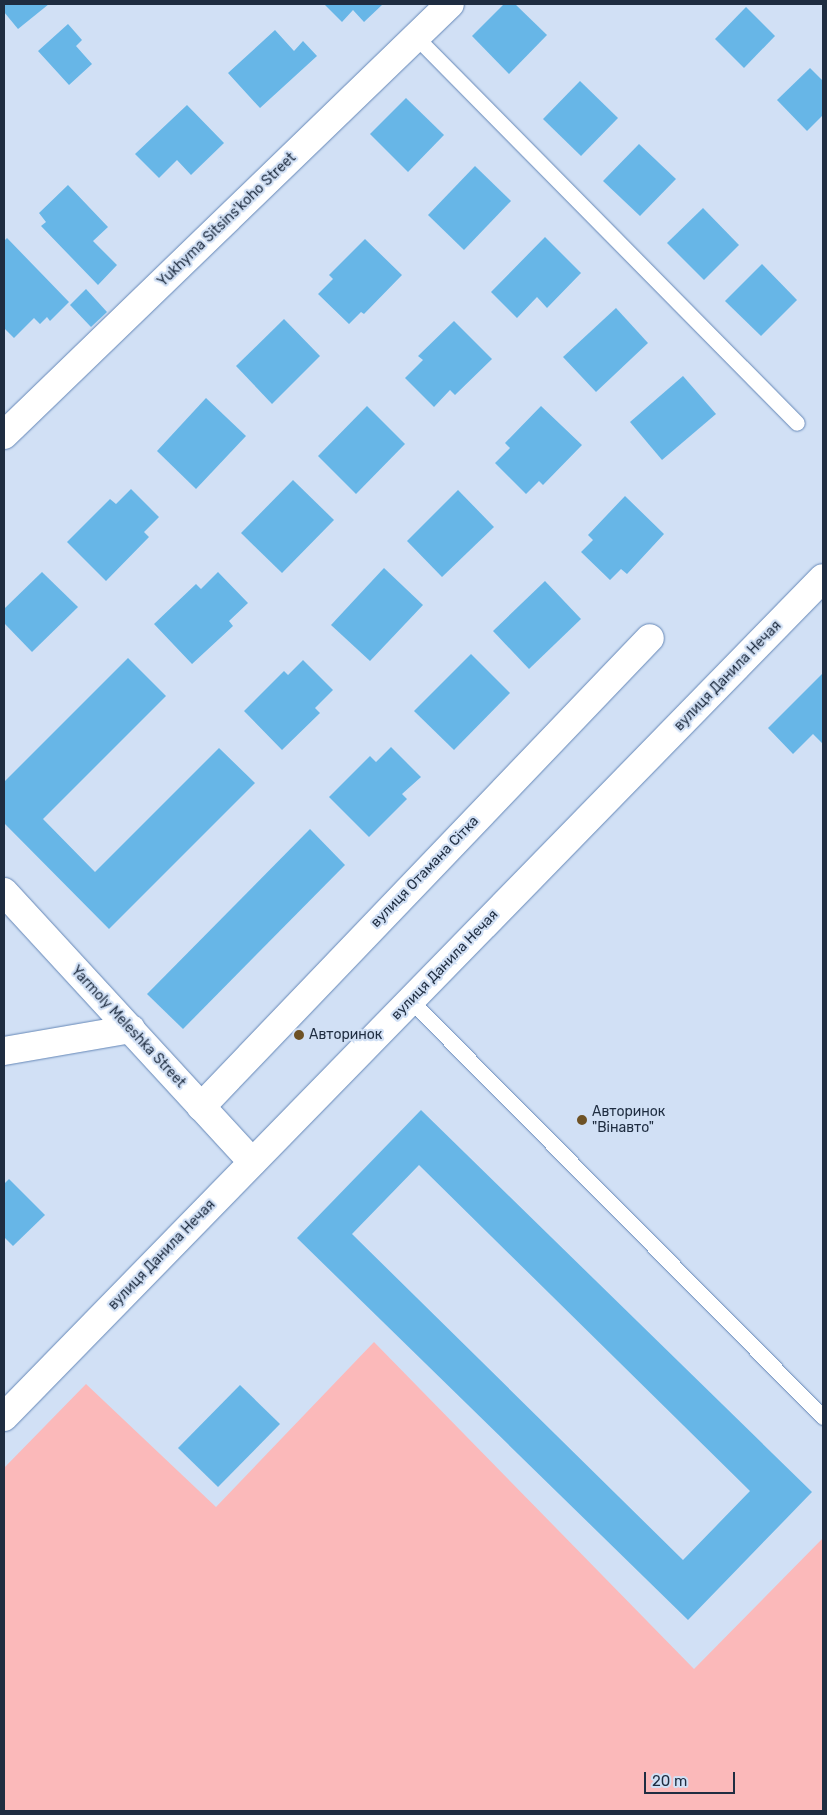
<!DOCTYPE html>
<html>
<head>
<meta charset="utf-8">
<style>
  body { margin:0 }
  #map { position:relative; width:827px; height:1815px; overflow:hidden; background:#d1e0f5; font-family:Rubik,sans-serif }
  div>[style] { position:absolute }
  [style*='--x'] { left:calc(var(--x)*1px); top:calc(var(--y)*1px); width:calc(var(--w)*1px); rotate:calc(var(--a)*1deg) }
  .green>* { inset:0; background:#fbb9ba }
  .building>* { inset:0; background:#67b6e7 }
  .roads { filter:drop-shadow(0 0 1px #6587b7) drop-shadow(0 0 1px #6587b7) }
  .lane>* { height:15px; margin:-7.5px; padding:0 7.5px; transform-origin:7.5px; border-radius:7.5px; background:#fff }
  .street>* { height:28px; margin:-14px; padding:0 14px; transform-origin:14px; border-radius:14px; background:#fff }
  .secondary>* { height:28px; margin:-14px; padding:0 14px; transform-origin:14px; border-radius:14px; background:#fff }
  .dots>* { width:14px; height:14px; translate:-50% -50%; box-sizing:border-box; border:2px solid #d1e0f5; border-radius:50% }
  span { translate:-50% -50%; white-space:nowrap; text-align:center; line-height:1.15; -webkit-text-stroke:4.5px #d1e0f5; paint-order:stroke }
  .street-label { font-size:14px; color:#1f2d41 }
  .poi-label { font-size:14px; color:#1f2d41 }
  .left { translate:0 -50%; text-align:left }
  .frame { position:absolute; inset:0; border:5px solid #1f2d41; pointer-events:none }
  .scale { position:absolute; left:644px; top:1772px; width:91px; height:22px; box-sizing:border-box; border:2px solid #1f2d41; border-top:0; padding-left:6px; font-size:15px; line-height:18px; white-space:nowrap; color:#1f2d41; -webkit-text-stroke:4px #d1e0f5; paint-order:stroke }
</style>
</head>
<body>
<div id="map">
  <div class="green">
    <div style="clip-path:polygon(374px 1342px,694px 1669px,823px 1538px,823px 1811px,4px 1811px,4px 1468px,86px 1384px,216px 1507px)"></div>
  </div>
  <div class="building">
    <div style="clip-path:polygon(4px 4px,49px 4px,18px 29px,4px 12px)"></div>
    <div style="clip-path:polygon(324px 4px,383px 4px,364px 22px,353px 10px,342px 22px)"></div>
    <div style="clip-path:polygon(504px 4px,515px 4px,547px 35px,509px 74px,472px 36px)"></div>
    <div style="clip-path:polygon(746px 7px,775px 36px,744px 68px,715px 39px)"></div>
    <div style="clip-path:polygon(68px 24px,82px 40px,76px 46px,92px 64px,69px 85px,38px 51px)"></div>
    <div style="clip-path:polygon(275px 30px,294px 51px,303px 41px,317px 56px,260px 108px,228px 73px)"></div>
    <div style="clip-path:polygon(810px 68px,823px 81px,823px 115px,807px 131px,777px 100px)"></div>
    <div style="clip-path:polygon(580px 81px,618px 118px,581px 156px,543px 119px)"></div>
    <div style="clip-path:polygon(406px 98px,444px 135px,408px 172px,370px 134px)"></div>
    <div style="clip-path:polygon(187px 105px,224px 143px,191px 175px,177px 160px,159px 178px,135px 154px)"></div>
    <div style="clip-path:polygon(639px 144px,676px 179px,640px 216px,603px 181px)"></div>
    <div style="clip-path:polygon(475px 166px,511px 201px,464px 250px,428px 215px)"></div>
    <div style="clip-path:polygon(68px 185px,108px 227px,93px 241px,117px 265px,98px 285px,41px 226px,46px 222px,39px 213px)"></div>
    <div style="clip-path:polygon(703px 208px,739px 245px,704px 280px,667px 243px)"></div>
    <div style="clip-path:polygon(545px 237px,581px 273px,547px 308px,537px 297px,517px 318px,491px 292px)"></div>
    <div style="clip-path:polygon(7px 238px,69px 302px,50px 321px,47px 317px,40px 324px,34px 318px,14px 338px,4px 328px,4px 241px)"></div>
    <div style="clip-path:polygon(365px 239px,402px 275px,364px 314px,361px 312px,349px 324px,318px 294px,333px 279px,329px 275px)"></div>
    <div style="clip-path:polygon(762px 264px,797px 300px,761px 336px,725px 301px)"></div>
    <div style="clip-path:polygon(86px 289px,107px 312px,91px 327px,70px 305px)"></div>
    <div style="clip-path:polygon(616px 308px,648px 343px,596px 392px,563px 357px)"></div>
    <div style="clip-path:polygon(284px 319px,320px 356px,272px 404px,236px 366px)"></div>
    <div style="clip-path:polygon(454px 321px,492px 359px,455px 395px,450px 390px,434px 407px,405px 378px,423px 360px,418px 356px)"></div>
    <div style="clip-path:polygon(683px 376px,716px 414px,662px 460px,630px 422px)"></div>
    <div style="clip-path:polygon(206px 398px,246px 436px,196px 489px,157px 451px)"></div>
    <div style="clip-path:polygon(367px 406px,405px 444px,356px 494px,318px 456px)"></div>
    <div style="clip-path:polygon(541px 406px,582px 445px,543px 485px,539px 481px,526px 494px,495px 463px,510px 448px,505px 443px)"></div>
    <div style="clip-path:polygon(293px 480px,334px 520px,282px 573px,241px 533px)"></div>
    <div style="clip-path:polygon(131px 489px,159px 517px,144px 532px,149px 537px,106px 581px,67px 542px,110px 499px,116px 504px)"></div>
    <div style="clip-path:polygon(458px 490px,494px 527px,442px 577px,407px 541px)"></div>
    <div style="clip-path:polygon(625px 496px,664px 534px,627px 574px,621px 569px,610px 580px,581px 552px,593px 540px,588px 535px)"></div>
    <div style="clip-path:polygon(384px 568px,423px 605px,370px 661px,331px 625px)"></div>
    <div style="clip-path:polygon(42px 572px,78px 607px,32px 652px,4px 623px,4px 609px)"></div>
    <div style="clip-path:polygon(218px 572px,248px 603px,229px 621px,233px 626px,192px 664px,154px 624px,196px 584px,201px 589px)"></div>
    <div style="clip-path:polygon(545px 581px,581px 619px,529px 669px,493px 631px)"></div>
    <div style="clip-path:polygon(471px 654px,510px 693px,454px 750px,414px 711px)"></div>
    <div style="clip-path:polygon(128px 658px,166px 696px,43px 819px,95px 872px,219px 748px,255px 783px,109px 929px,4px 823px,4px 782px)"></div>
    <div style="clip-path:polygon(303px 660px,333px 690px,315px 708px,320px 713px,282px 750px,244px 711px,284px 671px,288px 675px)"></div>
    <div style="clip-path:polygon(823px 673px,823px 744px,813px 734px,793px 754px,768px 728px)"></div>
    <div style="clip-path:polygon(391px 747px,421px 777px,402px 794px,407px 799px,369px 837px,329px 797px,370px 756px,376px 762px)"></div>
    <div style="clip-path:polygon(310px 829px,345px 865px,183px 1029px,147px 994px)"></div>
    <div style="clip-path:polygon(evenodd,421px 1110px,812px 1492px,688px 1620px,297px 1238px,421px 1110px,419px 1165px,750px 1491px,683px 1560px,352px 1234px,419px 1165px)"></div>
    <div style="clip-path:polygon(9px 1179px,45px 1215px,13px 1246px,4px 1237px,4px 1184px)"></div>
    <div style="clip-path:polygon(240px 1385px,280px 1424px,218px 1487px,178px 1448px)"></div>
  </div>
  <div class="roads">
    <div class="lane">
      <div style="--x:416;--y:37;--w:542;--a:45.37"></div>
      <div style="--x:410;--y:1000;--w:587;--a:45.28"></div>
    </div>
    <div class="street">
      <div style="--x:4;--y:435;--w:620;--a:-44.02"></div>
      <div style="--x:4;--y:892;--w:367;--a:47.4"></div>
      <div style="--x:4;--y:1051;--w:129;--a:-9.8"></div>
      <div style="--x:201;--y:1107;--w:649;--a:-46.25"></div>
    </div>
    <div class="secondary">
      <div style="--x:4;--y:1417;--w:1172;--a:-45.69"></div>
    </div>
  </div>
  <div class="dots">
    <div style="left:299px;top:1035px;background:#6e5225"></div>
    <div style="left:582px;top:1120px;background:#6e5225"></div>
  </div>
  <div class="street-label">
    <span style="left:227px;top:220px;rotate:-44deg">Yukhyma Sitsins'koho Street</span>
    <span style="left:728px;top:676px;rotate:-46deg">вулиця Данила Нечая</span>
    <span style="left:425px;top:872px;rotate:-46deg">вулиця Отамана Сітка</span>
    <span style="left:445px;top:965px;rotate:-46deg">вулиця Данила Нечая</span>
    <span style="left:128px;top:1027px;rotate:47deg">Yarmoly Meleshka Street</span>
    <span style="left:162px;top:1255px;rotate:-46deg">вулиця Данила Нечая</span>
  </div>
  <div class="poi-label">
    <span class="left" style="left:309px;top:1035px">Авторинок</span>
    <span class="left" style="left:592px;top:1120px">Авторинок<br>"Вінавто"</span>
  </div>
  <div class="frame"></div>
  <div class="scale">20 m</div>
</div>
</body>
</html>
